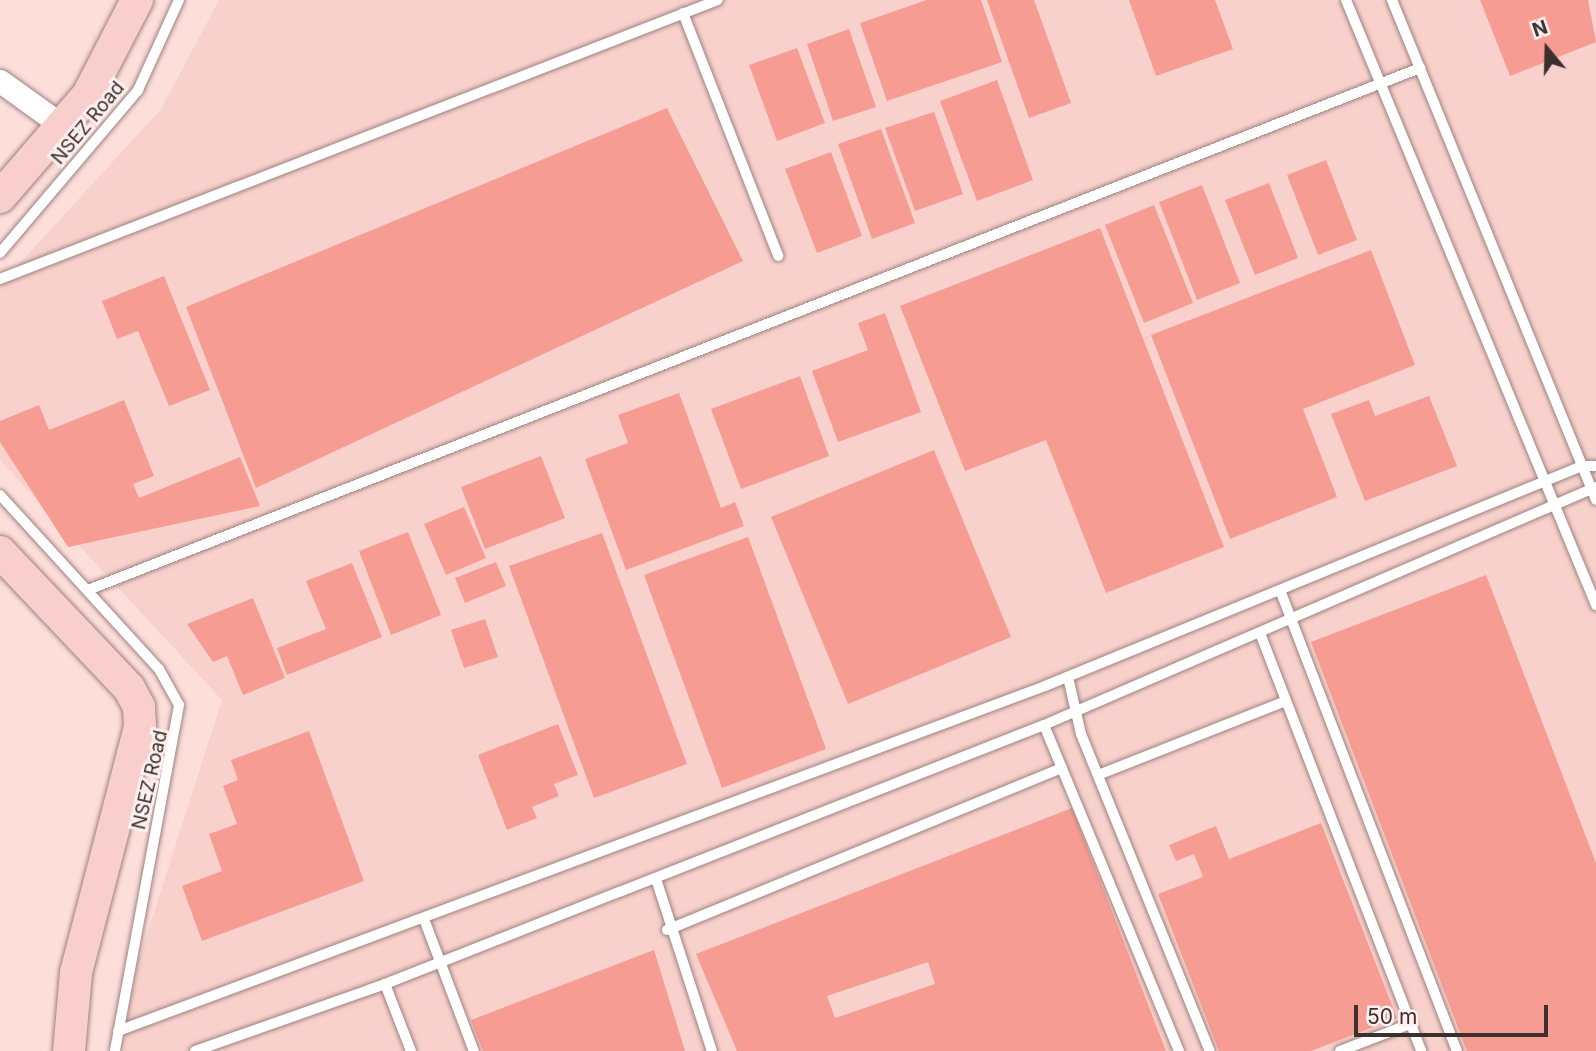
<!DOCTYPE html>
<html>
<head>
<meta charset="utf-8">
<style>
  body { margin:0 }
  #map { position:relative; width:1596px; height:1051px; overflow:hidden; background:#fddedb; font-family:Inter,sans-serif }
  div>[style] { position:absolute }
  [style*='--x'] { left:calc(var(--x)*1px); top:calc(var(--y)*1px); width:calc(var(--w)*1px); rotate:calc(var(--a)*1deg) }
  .built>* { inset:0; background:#f8d1cc }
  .building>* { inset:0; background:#f79c93 }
  .roads { filter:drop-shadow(0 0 2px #9e827f) drop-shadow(0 0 2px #9e827f) }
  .lane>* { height:10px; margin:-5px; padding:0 5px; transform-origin:5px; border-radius:5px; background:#fff }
  .street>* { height:23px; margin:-11.5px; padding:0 11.5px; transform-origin:11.5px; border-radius:11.5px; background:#fff }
  .secondary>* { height:32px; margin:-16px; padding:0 16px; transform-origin:16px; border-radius:16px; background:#f9cfcd }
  span { translate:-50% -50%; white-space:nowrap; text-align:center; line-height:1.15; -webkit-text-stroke:6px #fdf0ef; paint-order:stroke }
  .street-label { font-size:19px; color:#3c302f }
  .north { position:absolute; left:1512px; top:14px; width:70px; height:70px; -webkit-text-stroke:5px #fdf0ef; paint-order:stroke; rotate:341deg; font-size:19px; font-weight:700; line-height:28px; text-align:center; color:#3c302f }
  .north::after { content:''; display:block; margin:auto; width:24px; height:32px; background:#3c302f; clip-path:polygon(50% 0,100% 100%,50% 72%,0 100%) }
  .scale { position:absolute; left:1354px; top:1005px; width:194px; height:32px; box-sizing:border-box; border:4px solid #3c302f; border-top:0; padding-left:9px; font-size:21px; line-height:24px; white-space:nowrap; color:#3c302f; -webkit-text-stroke:5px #fdf0ef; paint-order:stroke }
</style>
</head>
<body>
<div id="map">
  <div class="built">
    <div style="clip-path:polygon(219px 0,1596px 0,1596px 1051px,124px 1051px,132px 981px,222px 700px,0 460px,0 285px,161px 109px)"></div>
  </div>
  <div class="building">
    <div style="clip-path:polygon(927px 0,981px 0,1002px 62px,887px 101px,860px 23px)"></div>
    <div style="clip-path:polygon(987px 0,1034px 0,1071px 103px,1029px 118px)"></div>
    <div style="clip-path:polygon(1129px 0,1215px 0,1233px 49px,1156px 76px)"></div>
    <div style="clip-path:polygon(1480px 0,1588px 0,1596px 42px,1510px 76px)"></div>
    <div style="clip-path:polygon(849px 29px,876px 107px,833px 121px,807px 44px)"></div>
    <div style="clip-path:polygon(797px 48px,825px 123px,777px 141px,749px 65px)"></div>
    <div style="clip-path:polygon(997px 80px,1033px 180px,977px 201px,940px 101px)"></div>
    <div style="clip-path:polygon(667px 108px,743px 261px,256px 488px,186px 307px)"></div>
    <div style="clip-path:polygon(934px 112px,963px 194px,915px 211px,885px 128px)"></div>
    <div style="clip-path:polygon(881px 129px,915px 223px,872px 239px,838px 144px)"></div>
    <div style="clip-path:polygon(831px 152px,862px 236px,817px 253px,785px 169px)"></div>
    <div style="clip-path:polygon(1326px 160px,1357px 240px,1318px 255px,1287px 175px)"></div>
    <div style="clip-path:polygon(1269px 183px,1298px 258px,1255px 275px,1225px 200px)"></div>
    <div style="clip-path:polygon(1202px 185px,1240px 283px,1197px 300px,1159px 202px)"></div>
    <div style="clip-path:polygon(1154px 205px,1193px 303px,1144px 323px,1105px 225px)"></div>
    <div style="clip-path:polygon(1100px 228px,1224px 547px,1106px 593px,1046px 440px,965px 471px,900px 306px)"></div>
    <div style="clip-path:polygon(1371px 250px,1415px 365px,1303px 409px,1337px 497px,1230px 539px,1151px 335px)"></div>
    <div style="clip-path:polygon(164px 276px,210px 390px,169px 406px,138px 331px,117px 339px,102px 301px)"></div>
    <div style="clip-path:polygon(885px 313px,921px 412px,838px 442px,812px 371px,868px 350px,858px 323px)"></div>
    <div style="clip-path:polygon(800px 376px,829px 456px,741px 489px,711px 409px)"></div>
    <div style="clip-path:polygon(679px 393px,721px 508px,735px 502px,744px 526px,626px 570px,585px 459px,628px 443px,618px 415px)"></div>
    <div style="clip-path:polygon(1429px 396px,1457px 466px,1365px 501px,1331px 414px,1369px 400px,1375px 416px)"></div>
    <div style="clip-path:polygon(124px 400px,154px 476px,133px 484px,139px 498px,240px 457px,260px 506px,68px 547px,0 442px,0 421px,39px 405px,49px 430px)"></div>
    <div style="clip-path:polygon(934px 450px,1011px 637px,848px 704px,771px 517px)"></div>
    <div style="clip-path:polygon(541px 456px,565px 518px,485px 549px,461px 487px)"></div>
    <div style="clip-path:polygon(464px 507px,486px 558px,446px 575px,424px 524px)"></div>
    <div style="clip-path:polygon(408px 532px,441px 615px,391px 635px,359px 551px)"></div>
    <div style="clip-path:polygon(602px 533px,687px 764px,594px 798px,509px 566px)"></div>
    <div style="clip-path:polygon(748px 537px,826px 749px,722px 788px,644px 575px)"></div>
    <div style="clip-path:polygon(496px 562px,506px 586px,465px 603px,455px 578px)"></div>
    <div style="clip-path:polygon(352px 563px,382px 637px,287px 675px,277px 648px,326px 629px,306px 581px)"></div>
    <div style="clip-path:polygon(1486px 575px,1596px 863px,1596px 1051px,1467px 1051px,1311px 642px)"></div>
    <div style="clip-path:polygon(253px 598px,285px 678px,243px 695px,227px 656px,213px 662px,187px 624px)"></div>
    <div style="clip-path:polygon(485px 619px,498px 657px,464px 668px,451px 630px)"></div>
    <div style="clip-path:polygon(558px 724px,578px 775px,554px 784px,559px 796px,532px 807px,537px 818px,507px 830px,478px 755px)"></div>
    <div style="clip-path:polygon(309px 731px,364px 881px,202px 941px,182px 886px,222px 871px,209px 834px,237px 824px,223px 786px,238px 780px,231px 760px)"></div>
    <div style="clip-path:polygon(evenodd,1072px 808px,1166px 1051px,737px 1051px,696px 954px,1072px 808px,928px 962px,935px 984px,835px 1018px,827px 996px,928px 962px)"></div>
    <div style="clip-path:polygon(1321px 823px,1397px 1018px,1311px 1051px,1219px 1051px,1158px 894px,1203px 877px,1194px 854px,1176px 861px,1169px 845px,1216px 826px,1229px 859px)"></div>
    <div style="clip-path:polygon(654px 950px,685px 1051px,483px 1051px,471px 1020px)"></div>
  </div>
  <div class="roads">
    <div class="lane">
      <div style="--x:1346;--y:0;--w:655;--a:67.55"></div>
      <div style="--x:1392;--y:0;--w:540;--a:67.8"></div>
      <div style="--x:683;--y:13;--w:261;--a:68.6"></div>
      <div style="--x:0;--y:253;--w:214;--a:-49.7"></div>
      <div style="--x:138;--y:90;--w:99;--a:-65.5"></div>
      <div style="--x:0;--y:279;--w:770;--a:-21.24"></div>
      <div style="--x:0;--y:495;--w:236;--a:47.6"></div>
      <div style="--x:159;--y:669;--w:41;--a:60.9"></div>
      <div style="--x:179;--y:705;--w:352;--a:100.5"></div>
      <div style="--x:88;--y:590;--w:1431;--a:-21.4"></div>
      <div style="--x:1280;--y:590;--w:494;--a:69"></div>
      <div style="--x:1260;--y:633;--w:448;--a:68.9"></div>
      <div style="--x:1068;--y:677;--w:58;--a:77.2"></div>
      <div style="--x:1081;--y:734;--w:342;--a:67.9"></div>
      <div style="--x:1044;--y:725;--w:353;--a:67.5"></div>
      <div style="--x:1098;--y:775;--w:202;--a:-21.5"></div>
      <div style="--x:656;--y:879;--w:181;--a:72"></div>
      <div style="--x:424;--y:919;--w:141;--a:69.3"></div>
      <div style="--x:667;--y:930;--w:427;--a:-22.3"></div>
      <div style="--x:385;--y:984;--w:72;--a:68.8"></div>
      <div style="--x:118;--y:1031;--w:989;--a:-20.41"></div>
      <div style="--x:1045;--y:686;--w:580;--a:-22.28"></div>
      <div style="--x:1582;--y:466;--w:14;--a:0"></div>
      <div style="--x:195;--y:1051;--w:201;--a:-19.4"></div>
      <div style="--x:385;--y:984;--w:708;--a:-21.46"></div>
      <div style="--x:1044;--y:725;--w:601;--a:-23.32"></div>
      <div style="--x:1340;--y:1051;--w:75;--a:-21.1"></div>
    </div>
    <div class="street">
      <div style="--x:0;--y:81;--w:79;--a:35.7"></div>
    </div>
    <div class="secondary">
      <div style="--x:0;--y:197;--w:135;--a:-49.2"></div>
      <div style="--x:88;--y:95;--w:107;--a:-62.7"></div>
      <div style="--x:0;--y:552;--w:187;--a:46.5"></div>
      <div style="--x:129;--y:688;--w:21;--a:62"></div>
      <div style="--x:139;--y:707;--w:20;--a:87"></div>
      <div style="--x:140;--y:727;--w:254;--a:104.6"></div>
      <div style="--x:76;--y:973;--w:78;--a:95.1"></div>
    </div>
  </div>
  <div class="street-label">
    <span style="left:88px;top:123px;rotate:-50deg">NSEZ Road</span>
    <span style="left:150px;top:780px;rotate:-77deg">NSEZ Road</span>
  </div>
  <div class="north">N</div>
  <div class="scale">50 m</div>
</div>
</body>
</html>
